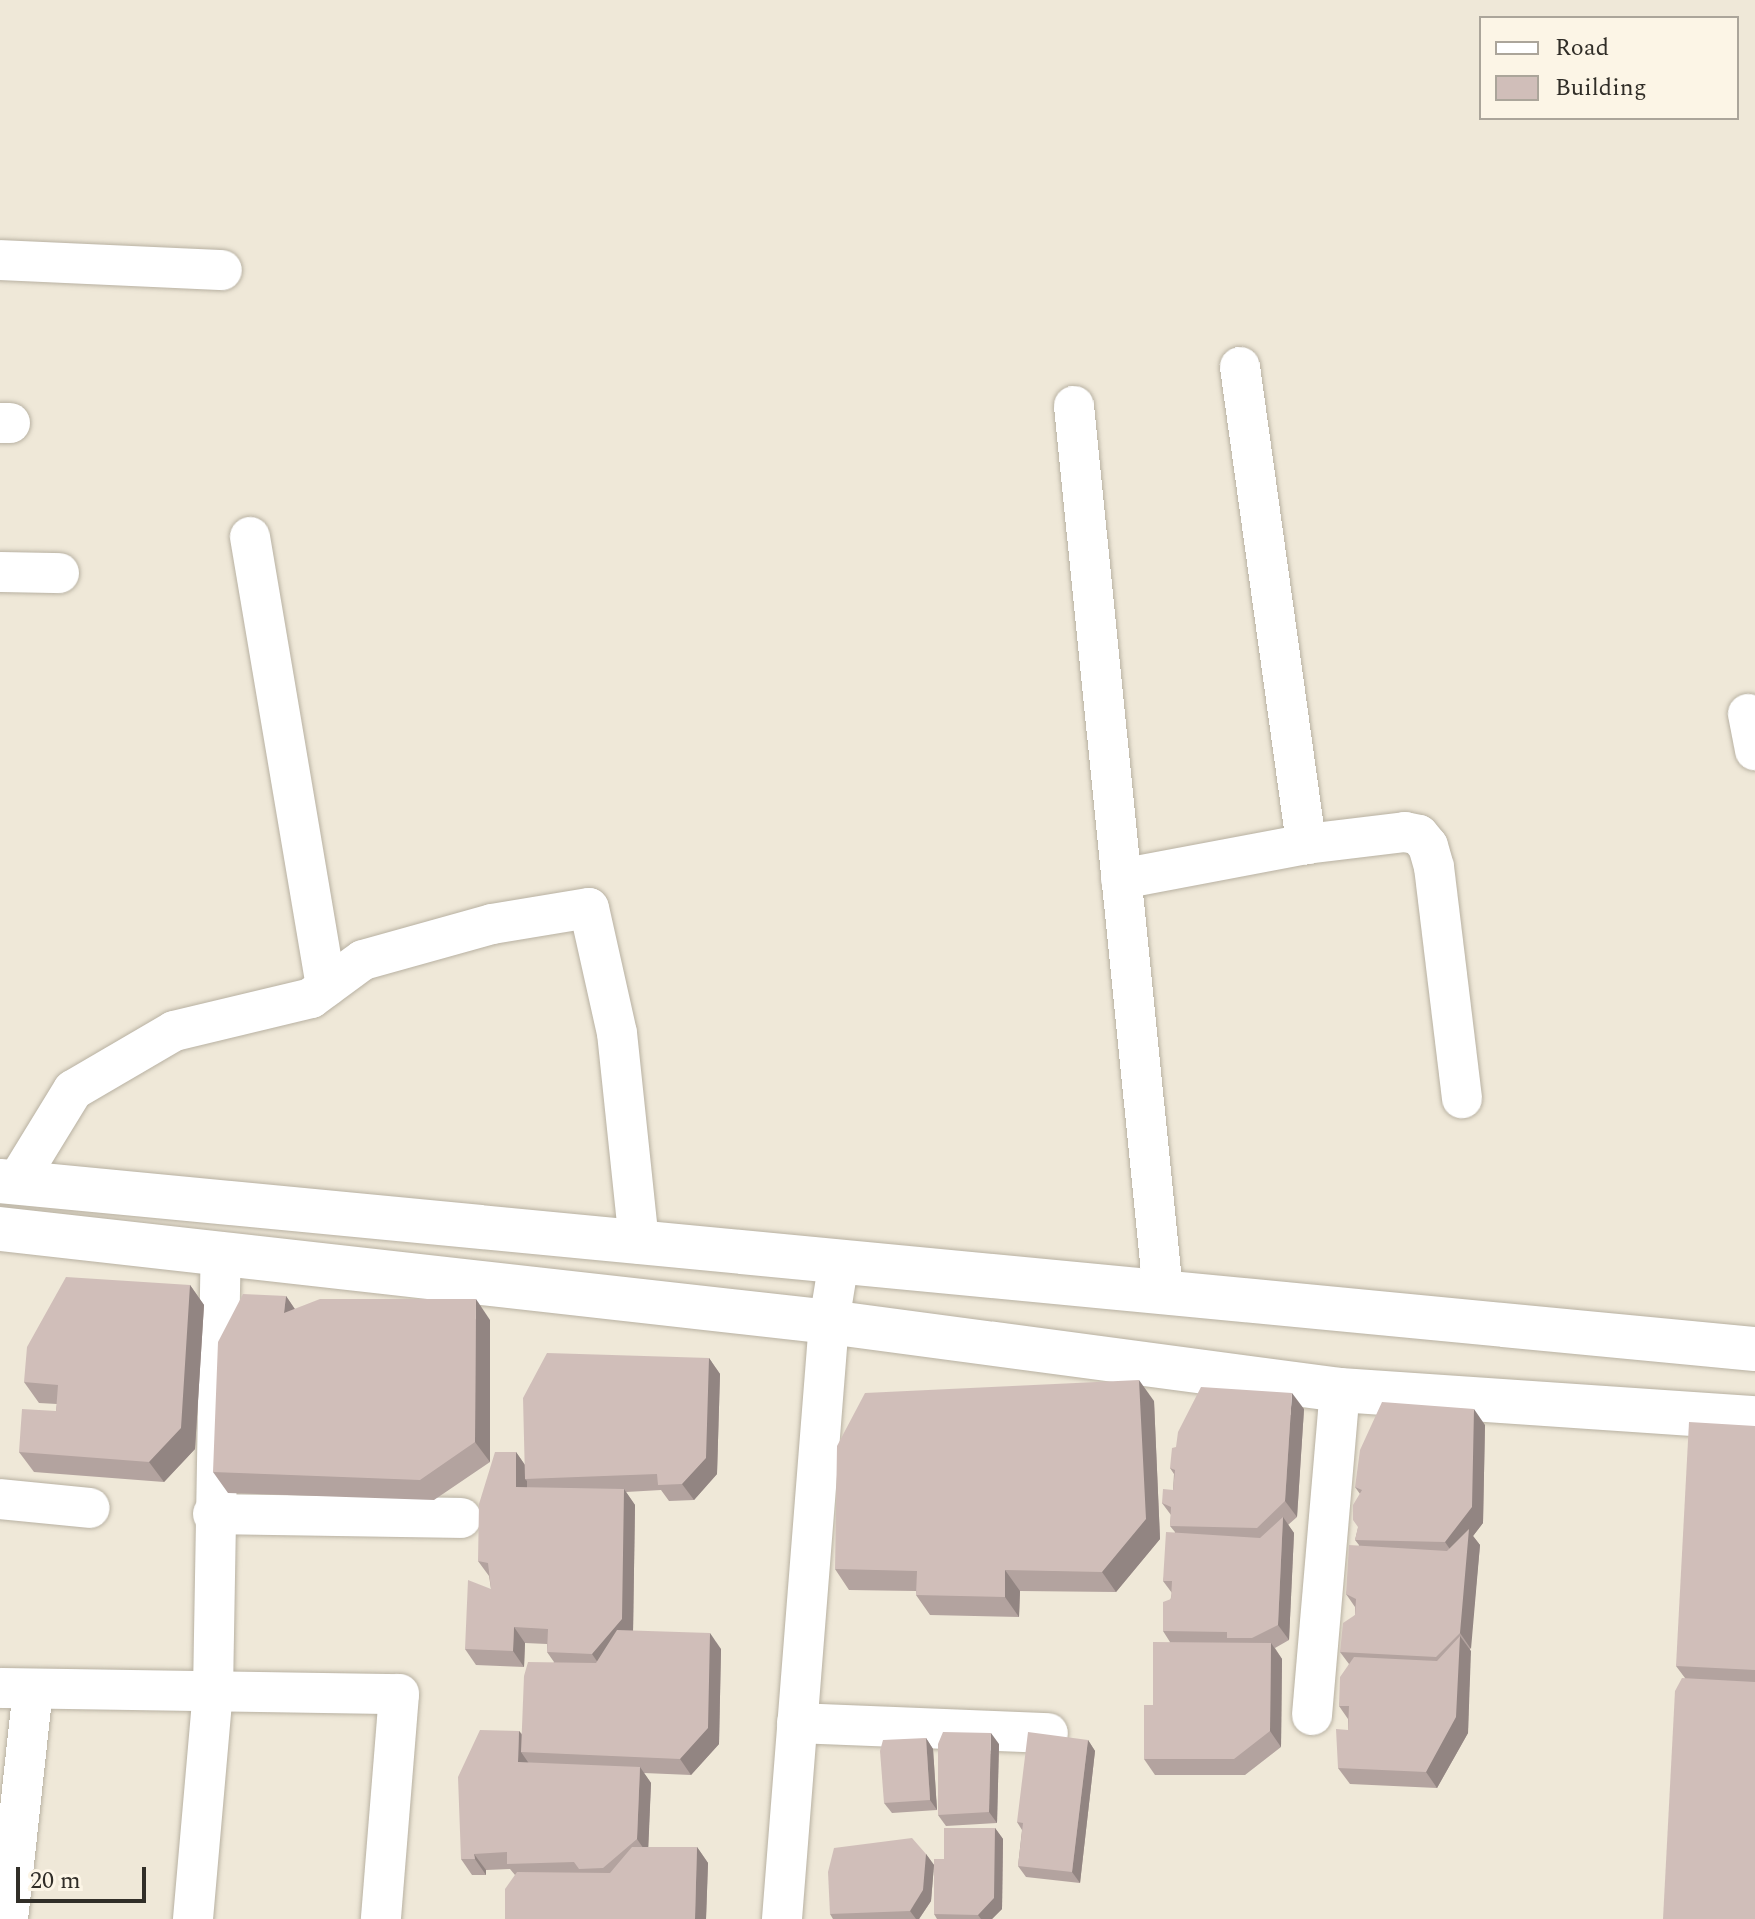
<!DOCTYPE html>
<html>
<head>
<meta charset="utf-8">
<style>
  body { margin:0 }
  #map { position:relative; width:1755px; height:1919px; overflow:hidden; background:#efe8d8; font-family:Spectral,serif }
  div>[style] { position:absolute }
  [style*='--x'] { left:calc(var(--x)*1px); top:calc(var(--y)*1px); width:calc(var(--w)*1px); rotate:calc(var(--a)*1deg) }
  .roads { filter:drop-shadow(0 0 2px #b8b1a2) drop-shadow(0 0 2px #b8b1a2) }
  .minor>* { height:40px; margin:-20px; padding:0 20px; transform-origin:20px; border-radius:20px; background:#fff }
  .tertiary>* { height:44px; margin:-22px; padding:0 22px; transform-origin:22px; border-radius:22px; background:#fff }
  .wall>* { inset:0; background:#b3a39f }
  .shaded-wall>* { inset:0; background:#928582 }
  .building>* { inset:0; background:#d0beb9 }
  span { translate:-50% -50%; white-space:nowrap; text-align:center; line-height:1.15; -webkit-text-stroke:6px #fcf5e6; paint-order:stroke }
  .legend { position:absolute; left:1479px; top:16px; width:260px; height:104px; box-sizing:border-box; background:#fcf5e6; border:2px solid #aba59a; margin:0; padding:10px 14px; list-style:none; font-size:24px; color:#312e28 }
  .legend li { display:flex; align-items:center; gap:16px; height:40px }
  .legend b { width:40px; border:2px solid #aba59a }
  .scale { position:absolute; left:16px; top:1867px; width:130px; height:36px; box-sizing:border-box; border:4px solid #312e28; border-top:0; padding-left:10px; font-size:24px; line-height:28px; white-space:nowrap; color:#312e28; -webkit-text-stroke:6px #fcf5e6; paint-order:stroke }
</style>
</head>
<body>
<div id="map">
  <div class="roads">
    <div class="minor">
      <div style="--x:0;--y:260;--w:222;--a:2.6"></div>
      <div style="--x:1240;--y:367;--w:482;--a:82.1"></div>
      <div style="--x:1074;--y:406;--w:890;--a:84.26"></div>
      <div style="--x:0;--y:423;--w:10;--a:0"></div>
      <div style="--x:250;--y:537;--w:456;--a:80.4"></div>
      <div style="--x:0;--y:572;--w:59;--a:1"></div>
      <div style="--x:1748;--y:714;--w:37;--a:79"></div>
      <div style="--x:1121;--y:879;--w:188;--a:-10.7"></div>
      <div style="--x:1306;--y:844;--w:100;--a:-6.9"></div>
      <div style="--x:1405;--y:832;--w:14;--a:12"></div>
      <div style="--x:1419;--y:835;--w:14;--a:51"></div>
      <div style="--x:1428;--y:846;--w:22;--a:74"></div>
      <div style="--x:1434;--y:867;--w:233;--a:83.1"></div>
      <div style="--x:16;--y:1183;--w:109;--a:-58.5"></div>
      <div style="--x:73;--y:1090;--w:117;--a:-30.3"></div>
      <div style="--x:174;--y:1031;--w:141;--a:-13.5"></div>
      <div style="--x:311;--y:998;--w:64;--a:-36.2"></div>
      <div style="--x:363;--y:960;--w:134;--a:-15.6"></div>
      <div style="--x:492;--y:924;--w:98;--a:-9.4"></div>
      <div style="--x:589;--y:908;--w:128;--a:77.4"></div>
      <div style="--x:617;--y:1033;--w:212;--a:84"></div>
      <div style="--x:0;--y:1499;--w:90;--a:5.7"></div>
      <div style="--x:213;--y:1514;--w:248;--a:0.9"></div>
      <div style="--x:0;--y:1688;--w:399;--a:0.9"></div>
      <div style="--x:399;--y:1694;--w:226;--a:94.6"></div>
      <div style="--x:1312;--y:1715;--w:326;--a:-85.1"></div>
      <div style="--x:797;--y:1723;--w:251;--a:2.3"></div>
      <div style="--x:8;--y:1919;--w:230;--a:-83.8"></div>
      <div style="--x:193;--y:1919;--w:228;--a:-85"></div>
      <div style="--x:213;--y:1692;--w:438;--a:-89"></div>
      <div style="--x:782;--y:1919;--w:599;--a:-85.5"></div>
      <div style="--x:829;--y:1322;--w:62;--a:-80.7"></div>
    </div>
    <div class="tertiary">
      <div style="--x:0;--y:1181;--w:1763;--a:5.47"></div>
      <div style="--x:0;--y:1229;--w:834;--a:6.4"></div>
      <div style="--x:829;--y:1322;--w:516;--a:7.58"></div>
      <div style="--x:1340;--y:1390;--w:416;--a:3.9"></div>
    </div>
  </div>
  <div class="wall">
    <div style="clip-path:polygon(190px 1285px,204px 1305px,195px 1449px,164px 1482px,34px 1472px,19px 1452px,56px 1411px,57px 1404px,39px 1403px,24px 1382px)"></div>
    <div style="clip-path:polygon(286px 1296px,295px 1309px,490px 1320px,490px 1462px,434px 1500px,228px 1493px,213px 1472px)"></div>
    <div style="clip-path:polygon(709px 1358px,720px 1374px,717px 1474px,694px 1500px,669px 1501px,661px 1490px,626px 1492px,635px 1505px,633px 1631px,721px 1649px,719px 1744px,691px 1775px,644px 1773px,651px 1783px,648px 1847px,697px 1847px,708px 1863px,706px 1919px,515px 1875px,510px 1869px,486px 1870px,486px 1875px,472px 1875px,461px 1859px,519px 1731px,522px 1734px,554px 1662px,547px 1652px,547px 1644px,525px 1643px,524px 1667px,476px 1665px,465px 1649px,491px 1589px,489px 1576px,478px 1561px,516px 1452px,525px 1465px)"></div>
    <div style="clip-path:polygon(1154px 1401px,1160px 1539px,1116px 1592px,1020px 1591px,1019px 1617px,930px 1615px,916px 1595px,916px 1591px,849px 1590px,835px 1569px)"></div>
    <div style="clip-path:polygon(1304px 1409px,1297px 1517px,1288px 1525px,1294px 1533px,1289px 1640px,1275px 1648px,1282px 1659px,1281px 1747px,1245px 1775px,1155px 1775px,1144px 1759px,1153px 1705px,1170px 1642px,1163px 1631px,1172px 1593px,1163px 1581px,1175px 1532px,1170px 1526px,1171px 1515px,1162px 1503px,1173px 1490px,1174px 1474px,1170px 1468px)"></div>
    <div style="clip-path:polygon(1485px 1425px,1483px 1523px,1473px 1536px,1480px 1545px,1470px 1650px,1468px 1733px,1437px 1788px,1350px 1784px,1338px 1768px,1348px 1730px,1348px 1719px,1339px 1706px,1349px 1664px,1340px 1652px,1355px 1615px,1355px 1607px,1346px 1594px,1359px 1545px,1355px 1540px,1358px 1528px,1360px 1494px,1355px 1487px)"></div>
    <div style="clip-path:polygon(1755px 1426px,1755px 1919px,1685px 1678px,1676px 1666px)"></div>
    <div style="clip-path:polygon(926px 1738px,933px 1749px,937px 1810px,892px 1813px,884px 1803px)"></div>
    <div style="clip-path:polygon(1088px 1740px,1095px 1751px,1080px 1883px,1026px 1877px,1018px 1866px,1022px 1830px,1017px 1822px)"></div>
    <div style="clip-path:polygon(999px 1744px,997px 1823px,946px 1826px,938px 1815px)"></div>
    <div style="clip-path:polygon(995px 1828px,1003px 1839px,1002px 1909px,992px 1919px,937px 1919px,934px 1914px,944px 1859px)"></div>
    <div style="clip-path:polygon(926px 1854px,934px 1865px,931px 1901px,919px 1919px,833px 1919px,830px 1914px)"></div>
  </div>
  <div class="shaded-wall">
    <div style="clip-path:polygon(190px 1285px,204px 1305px,195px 1449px,164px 1482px,149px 1462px)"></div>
    <div style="clip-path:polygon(286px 1296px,300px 1317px,284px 1313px)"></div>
    <div style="clip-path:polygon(476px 1299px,490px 1320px,490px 1462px,475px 1442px)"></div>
    <div style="clip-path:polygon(709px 1358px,720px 1374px,717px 1474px,694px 1500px,682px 1484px)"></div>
    <div style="clip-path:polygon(1139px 1380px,1154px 1401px,1160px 1539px,1116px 1592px,1102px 1572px)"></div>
    <div style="clip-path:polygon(1292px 1393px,1304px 1409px,1297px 1517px,1285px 1501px)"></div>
    <div style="clip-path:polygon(1474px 1409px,1485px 1425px,1483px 1523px,1473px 1536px,1480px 1545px,1471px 1649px,1460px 1633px,1456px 1558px,1445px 1542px)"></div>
    <div style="clip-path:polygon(516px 1452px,527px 1468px,525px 1479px,527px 1481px,527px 1503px,516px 1487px)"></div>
    <div style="clip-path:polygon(624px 1489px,635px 1505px,633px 1635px,603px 1670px,592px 1654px)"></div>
    <div style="clip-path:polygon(1283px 1517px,1294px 1533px,1289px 1640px,1278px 1625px)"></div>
    <div style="clip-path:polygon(1005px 1570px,1020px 1591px,1019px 1617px,1005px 1597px)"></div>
    <div style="clip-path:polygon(514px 1627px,525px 1643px,524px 1667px,513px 1651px)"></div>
    <div style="clip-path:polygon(710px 1633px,721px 1649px,719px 1744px,691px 1775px,680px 1759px)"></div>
    <div style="clip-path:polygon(1460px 1636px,1471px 1651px,1468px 1733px,1437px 1788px,1426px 1772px)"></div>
    <div style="clip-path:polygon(1271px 1643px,1282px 1659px,1281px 1747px,1270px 1731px)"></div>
    <div style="clip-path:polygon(519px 1731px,531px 1747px,521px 1752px,530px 1765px,518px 1762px)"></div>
    <div style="clip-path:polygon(991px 1733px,999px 1744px,997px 1823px,989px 1812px)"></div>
    <div style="clip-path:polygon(926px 1738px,933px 1749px,937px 1810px,930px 1800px)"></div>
    <div style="clip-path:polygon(1088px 1740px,1095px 1751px,1080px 1883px,1072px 1872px)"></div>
    <div style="clip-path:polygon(640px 1767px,651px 1783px,648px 1855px,637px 1839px)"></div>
    <div style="clip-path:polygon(995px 1828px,1003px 1839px,1002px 1909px,992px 1919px,981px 1919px,978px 1915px)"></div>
    <div style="clip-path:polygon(697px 1847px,708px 1863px,706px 1919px,695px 1919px)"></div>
    <div style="clip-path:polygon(474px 1854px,486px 1870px,486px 1875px,475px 1859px)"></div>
    <div style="clip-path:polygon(926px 1854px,934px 1865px,931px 1901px,919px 1919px,916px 1919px,910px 1911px)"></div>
  </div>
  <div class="building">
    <div style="clip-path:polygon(66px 1277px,190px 1285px,181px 1428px,149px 1462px,19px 1452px,22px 1409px,56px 1411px,58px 1385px,24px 1382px,27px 1347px)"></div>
    <div style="clip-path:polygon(243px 1294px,286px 1296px,284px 1313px,320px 1299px,476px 1299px,475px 1442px,420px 1480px,213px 1472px,218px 1342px)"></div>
    <div style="clip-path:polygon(547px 1353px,709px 1358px,706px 1458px,682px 1484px,658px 1485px,657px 1474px,525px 1479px,523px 1398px)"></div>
    <div style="clip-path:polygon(1139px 1380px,1146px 1519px,1102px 1572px,1005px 1570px,1005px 1597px,916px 1595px,917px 1571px,835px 1569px,837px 1446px,865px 1393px)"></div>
    <div style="clip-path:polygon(1201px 1387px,1292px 1393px,1285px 1501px,1257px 1528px,1170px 1526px,1171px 1507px,1162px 1503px,1163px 1489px,1173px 1490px,1175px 1470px,1170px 1468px,1172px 1448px,1176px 1447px,1178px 1432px)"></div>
    <div style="clip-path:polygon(1382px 1402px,1474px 1409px,1472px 1507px,1445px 1542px,1355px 1540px,1358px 1527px,1353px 1520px,1353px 1505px,1362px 1490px,1355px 1487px,1360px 1450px)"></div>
    <div style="clip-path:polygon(1689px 1422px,1755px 1426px,1755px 1670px,1676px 1666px)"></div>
    <div style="clip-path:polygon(495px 1452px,516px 1452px,516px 1487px,624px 1489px,622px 1619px,592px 1654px,547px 1652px,548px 1629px,514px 1627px,513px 1651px,465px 1649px,468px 1580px,491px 1589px,488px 1563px,478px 1561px,479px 1504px)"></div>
    <div style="clip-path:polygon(1283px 1517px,1278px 1625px,1252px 1638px,1227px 1638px,1227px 1632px,1163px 1631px,1163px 1602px,1171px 1599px,1172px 1581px,1163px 1581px,1166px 1532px,1260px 1538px)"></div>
    <div style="clip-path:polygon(1469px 1529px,1460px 1633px,1436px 1657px,1340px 1652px,1343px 1623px,1355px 1615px,1356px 1599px,1346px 1594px,1349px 1545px,1447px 1551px)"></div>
    <div style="clip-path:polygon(617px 1630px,710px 1633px,708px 1728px,680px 1759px,521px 1752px,524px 1676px,528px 1662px,596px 1663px)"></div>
    <div style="clip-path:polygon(1460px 1636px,1456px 1717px,1426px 1772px,1338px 1768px,1336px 1729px,1348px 1730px,1349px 1706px,1339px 1706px,1340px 1677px,1354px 1657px,1437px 1661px)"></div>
    <div style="clip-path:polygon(1153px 1642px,1271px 1643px,1270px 1731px,1234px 1759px,1144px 1759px,1144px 1705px,1153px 1705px)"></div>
    <div style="clip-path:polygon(1682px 1678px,1755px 1682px,1755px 1919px,1663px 1919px,1675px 1691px)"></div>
    <div style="clip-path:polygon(480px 1730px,519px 1731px,518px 1762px,640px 1767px,637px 1839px,603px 1868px,579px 1869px,574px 1862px,507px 1864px,507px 1852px,474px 1854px,475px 1859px,461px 1859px,458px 1777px)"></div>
    <div style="clip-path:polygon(943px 1732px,991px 1733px,989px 1812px,938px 1815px,938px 1744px)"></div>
    <div style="clip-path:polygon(1028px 1732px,1088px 1740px,1072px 1872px,1018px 1866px,1023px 1823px,1017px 1822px)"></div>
    <div style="clip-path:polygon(926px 1738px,930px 1800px,884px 1803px,880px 1751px,883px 1740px)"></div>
    <div style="clip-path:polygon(944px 1828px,995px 1828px,994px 1898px,978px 1915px,934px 1914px,934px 1859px,944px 1859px)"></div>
    <div style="clip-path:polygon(912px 1838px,926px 1854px,923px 1890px,910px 1911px,830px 1914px,828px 1872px,834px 1848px)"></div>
    <div style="clip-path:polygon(632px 1847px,697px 1847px,695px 1919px,505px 1919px,505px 1889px,517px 1872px,610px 1873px)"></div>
  </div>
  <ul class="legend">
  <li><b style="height:10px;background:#fff"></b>Road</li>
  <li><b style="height:22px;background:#d0beb9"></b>Building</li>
  </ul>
  <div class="scale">20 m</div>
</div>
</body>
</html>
